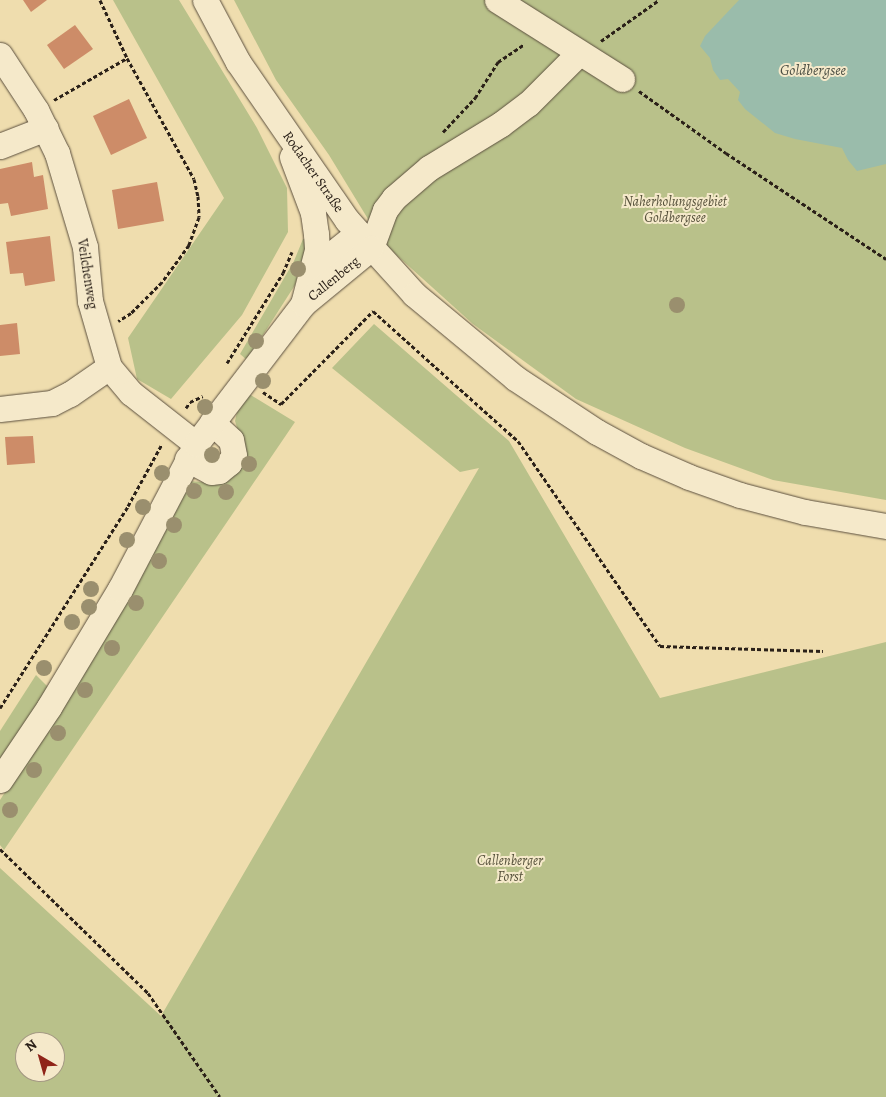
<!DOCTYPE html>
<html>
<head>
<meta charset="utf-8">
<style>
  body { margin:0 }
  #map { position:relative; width:886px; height:1097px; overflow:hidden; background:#efddae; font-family:Alegreya,serif }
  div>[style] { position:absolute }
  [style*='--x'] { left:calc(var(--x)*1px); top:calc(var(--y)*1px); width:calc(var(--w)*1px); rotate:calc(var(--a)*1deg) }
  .green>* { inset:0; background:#b9c18a }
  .water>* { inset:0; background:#9abcab }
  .building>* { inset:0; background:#cd8c68 }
  .path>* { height:3px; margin-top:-1.5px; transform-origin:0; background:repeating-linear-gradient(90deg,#2a2018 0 4px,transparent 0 6.5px) }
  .roads { filter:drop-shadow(0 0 1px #5b4f3e) drop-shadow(0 0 1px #5b4f3e) }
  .minor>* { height:25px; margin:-12.5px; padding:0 12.5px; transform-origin:12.5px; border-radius:12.5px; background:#f5e9ca }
  .trees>* { width:16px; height:16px; margin:-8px; border-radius:50%; background:#9a8f6e }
  span { translate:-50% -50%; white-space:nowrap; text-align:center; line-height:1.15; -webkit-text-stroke:4px #f5e9ca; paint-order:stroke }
  .street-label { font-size:14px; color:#2a2018 }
  .park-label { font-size:14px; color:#55503a; font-style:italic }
  .water-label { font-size:15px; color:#4c4f44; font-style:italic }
  .north { position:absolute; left:15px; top:1032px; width:50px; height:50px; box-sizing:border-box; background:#f5e9ca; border:1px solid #a49983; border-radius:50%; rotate:322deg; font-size:14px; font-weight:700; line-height:20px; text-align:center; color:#2a2018 }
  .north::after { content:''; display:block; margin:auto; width:18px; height:22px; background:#8f2418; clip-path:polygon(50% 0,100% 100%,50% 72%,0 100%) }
</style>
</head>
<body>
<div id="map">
  <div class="green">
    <div style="clip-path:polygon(113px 0,179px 0,257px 128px,287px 188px,288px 232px,242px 315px,171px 399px,137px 379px,128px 338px,224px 198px)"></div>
    <div style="clip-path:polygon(234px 0,886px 0,886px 500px,773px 480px,685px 448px,576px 399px,473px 324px,382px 242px,329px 155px,276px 80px)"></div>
    <div style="clip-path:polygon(309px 238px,295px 285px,247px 360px,240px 354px,294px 261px,303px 239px)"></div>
    <div style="clip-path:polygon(evenodd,374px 324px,509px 441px,660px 698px,886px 642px,886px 1097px,0 1097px,0 868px,161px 1016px,479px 468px,460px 472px,332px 368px,374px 324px,25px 1042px,55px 1042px,55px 1072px,25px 1072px,25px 1042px)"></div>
    <div style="clip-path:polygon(249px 394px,295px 422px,4px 850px,0 845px,0 800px,98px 649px,185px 481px,224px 483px,238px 464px,244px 450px,235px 421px,239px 403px)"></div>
    <div style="clip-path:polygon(36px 675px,48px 687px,0 761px,0 731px)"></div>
  </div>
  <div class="water">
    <div style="clip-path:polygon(739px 0,886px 0,886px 164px,857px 171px,848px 160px,842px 148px,795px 139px,775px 133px,745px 109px,738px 100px,740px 92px,728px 79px,720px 80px,713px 70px,710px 58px,700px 46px,705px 36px)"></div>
  </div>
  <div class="building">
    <div style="clip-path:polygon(23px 0,47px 0,31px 12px)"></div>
    <div style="clip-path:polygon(75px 25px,93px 49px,64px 69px,47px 45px)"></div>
    <div style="clip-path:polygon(129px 99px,147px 138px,111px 155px,93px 116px)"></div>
    <div style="clip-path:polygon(32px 162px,34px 177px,43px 175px,48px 209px,11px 216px,8px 203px,0 204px,0 169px)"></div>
    <div style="clip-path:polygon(157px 182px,164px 221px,118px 229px,112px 190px)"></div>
    <div style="clip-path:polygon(50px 236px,55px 281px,25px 286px,23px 273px,10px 274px,6px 242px)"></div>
    <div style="clip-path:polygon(17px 323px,20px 354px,0 356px,0 325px)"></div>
    <div style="clip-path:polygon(33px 436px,35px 463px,7px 465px,5px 437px)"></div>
  </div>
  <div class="path">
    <div style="--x:100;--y:0;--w:64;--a:65"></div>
    <div style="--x:127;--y:58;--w:138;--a:61"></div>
    <div style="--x:194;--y:179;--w:17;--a:77"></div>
    <div style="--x:198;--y:196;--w:21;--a:87"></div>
    <div style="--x:199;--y:217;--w:30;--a:110"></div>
    <div style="--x:189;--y:245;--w:46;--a:126.1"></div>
    <div style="--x:162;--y:282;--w:44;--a:135"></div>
    <div style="--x:131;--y:313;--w:15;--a:148"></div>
    <div style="--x:601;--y:41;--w:71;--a:-35.3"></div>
    <div style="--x:639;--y:91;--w:107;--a:35.5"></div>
    <div style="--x:726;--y:153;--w:192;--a:33.5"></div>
    <div style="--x:54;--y:100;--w:84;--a:-29.9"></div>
    <div style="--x:443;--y:132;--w:47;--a:-46.7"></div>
    <div style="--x:475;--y:98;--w:43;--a:-57.4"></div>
    <div style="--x:498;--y:62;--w:32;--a:-34"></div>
    <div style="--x:227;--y:363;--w:106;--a:-58.1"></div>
    <div style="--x:283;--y:273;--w:23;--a:-67"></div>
    <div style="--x:263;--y:392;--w:22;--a:34"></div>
    <div style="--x:281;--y:404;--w:131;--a:-45.3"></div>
    <div style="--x:373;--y:311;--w:195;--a:41.9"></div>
    <div style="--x:518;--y:441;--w:249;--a:55.3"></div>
    <div style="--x:660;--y:646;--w:163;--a:1.8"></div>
    <div style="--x:186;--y:408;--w:7;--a:-56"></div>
    <div style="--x:190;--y:402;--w:14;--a:-25"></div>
    <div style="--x:0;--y:708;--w:239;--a:-57.6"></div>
    <div style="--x:128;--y:506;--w:71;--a:-61.3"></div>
    <div style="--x:0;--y:849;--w:206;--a:44.2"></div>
    <div style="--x:148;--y:993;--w:126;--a:55.3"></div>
  </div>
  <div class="roads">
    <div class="minor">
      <div style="--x:205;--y:0;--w:70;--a:62"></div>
      <div style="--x:238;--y:62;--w:192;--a:55.4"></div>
      <div style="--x:347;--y:220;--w:100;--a:47.8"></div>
      <div style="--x:414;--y:294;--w:131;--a:39.7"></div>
      <div style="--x:515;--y:378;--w:98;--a:33.4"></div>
      <div style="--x:597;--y:432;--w:50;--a:28.6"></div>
      <div style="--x:641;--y:456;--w:52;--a:23.6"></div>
      <div style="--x:689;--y:477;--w:54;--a:19.4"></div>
      <div style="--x:740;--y:495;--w:67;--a:14.7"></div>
      <div style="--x:805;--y:512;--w:82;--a:9.8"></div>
      <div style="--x:497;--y:0;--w:148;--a:32.3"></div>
      <div style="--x:0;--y:55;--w:66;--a:56.8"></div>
      <div style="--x:36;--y:110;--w:48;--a:64"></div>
      <div style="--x:57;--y:153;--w:98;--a:73.4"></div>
      <div style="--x:85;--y:247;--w:54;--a:84.7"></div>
      <div style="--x:90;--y:301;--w:69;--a:73.9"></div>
      <div style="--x:109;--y:367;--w:34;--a:50"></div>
      <div style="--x:131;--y:393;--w:83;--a:38.1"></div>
      <div style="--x:0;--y:146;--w:49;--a:-21.4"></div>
      <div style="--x:292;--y:157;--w:60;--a:69.4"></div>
      <div style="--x:313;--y:213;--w:21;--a:82"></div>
      <div style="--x:316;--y:234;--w:16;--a:86"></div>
      <div style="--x:317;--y:250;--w:56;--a:104.5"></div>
      <div style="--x:371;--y:248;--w:40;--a:-69.8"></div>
      <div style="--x:385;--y:210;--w:15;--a:-53"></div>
      <div style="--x:394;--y:198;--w:46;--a:-40.6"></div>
      <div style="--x:429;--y:168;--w:84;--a:-31.4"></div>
      <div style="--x:501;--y:124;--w:34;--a:-37"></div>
      <div style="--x:528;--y:104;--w:72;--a:-45"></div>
      <div style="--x:313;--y:269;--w:58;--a:-38.7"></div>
      <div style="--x:0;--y:409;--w:52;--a:-6.6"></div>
      <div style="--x:52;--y:403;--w:20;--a:-27"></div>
      <div style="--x:70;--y:394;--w:47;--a:-34.7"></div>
      <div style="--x:187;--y:459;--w:27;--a:28"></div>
      <div style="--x:211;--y:472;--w:8;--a:-7"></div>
      <div style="--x:219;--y:471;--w:13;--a:-39"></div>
      <div style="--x:229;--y:463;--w:9;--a:-58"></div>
      <div style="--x:234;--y:455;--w:15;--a:-101"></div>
      <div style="--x:231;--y:440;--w:26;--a:-137"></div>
      <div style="--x:0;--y:780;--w:88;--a:-56.1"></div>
      <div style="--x:49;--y:707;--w:138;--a:-59"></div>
      <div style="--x:120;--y:589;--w:164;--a:-62.3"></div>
      <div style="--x:196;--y:444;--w:176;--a:-52.6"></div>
      <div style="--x:303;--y:304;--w:88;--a:-39.5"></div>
    </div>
  </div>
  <div class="trees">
    <div style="left:298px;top:269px"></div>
    <div style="left:677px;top:305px"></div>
    <div style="left:256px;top:341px"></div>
    <div style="left:263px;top:381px"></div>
    <div style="left:205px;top:407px"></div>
    <div style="left:212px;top:455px"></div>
    <div style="left:249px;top:464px"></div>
    <div style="left:162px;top:473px"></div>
    <div style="left:194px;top:491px"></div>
    <div style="left:226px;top:492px"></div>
    <div style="left:143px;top:507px"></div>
    <div style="left:174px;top:525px"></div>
    <div style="left:127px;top:540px"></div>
    <div style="left:159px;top:561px"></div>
    <div style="left:91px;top:589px"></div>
    <div style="left:136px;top:603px"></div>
    <div style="left:89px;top:607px"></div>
    <div style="left:72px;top:622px"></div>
    <div style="left:112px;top:648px"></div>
    <div style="left:44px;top:668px"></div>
    <div style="left:85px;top:690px"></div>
    <div style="left:58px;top:733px"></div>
    <div style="left:34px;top:770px"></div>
    <div style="left:10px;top:810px"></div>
  </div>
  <div class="street-label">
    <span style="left:313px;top:172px;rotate:55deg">Rodacher Straße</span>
    <span style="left:87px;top:274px;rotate:81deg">Veilchenweg</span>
    <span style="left:334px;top:279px;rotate:-39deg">Callenberg</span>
  </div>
  <div class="park-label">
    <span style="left:675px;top:210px">Naherholungsgebiet<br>Goldbergsee</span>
    <span style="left:510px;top:869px">Callenberger<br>Forst</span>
  </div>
  <div class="water-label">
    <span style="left:813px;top:71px">Goldbergsee</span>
  </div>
  <div class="north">N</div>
</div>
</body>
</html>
